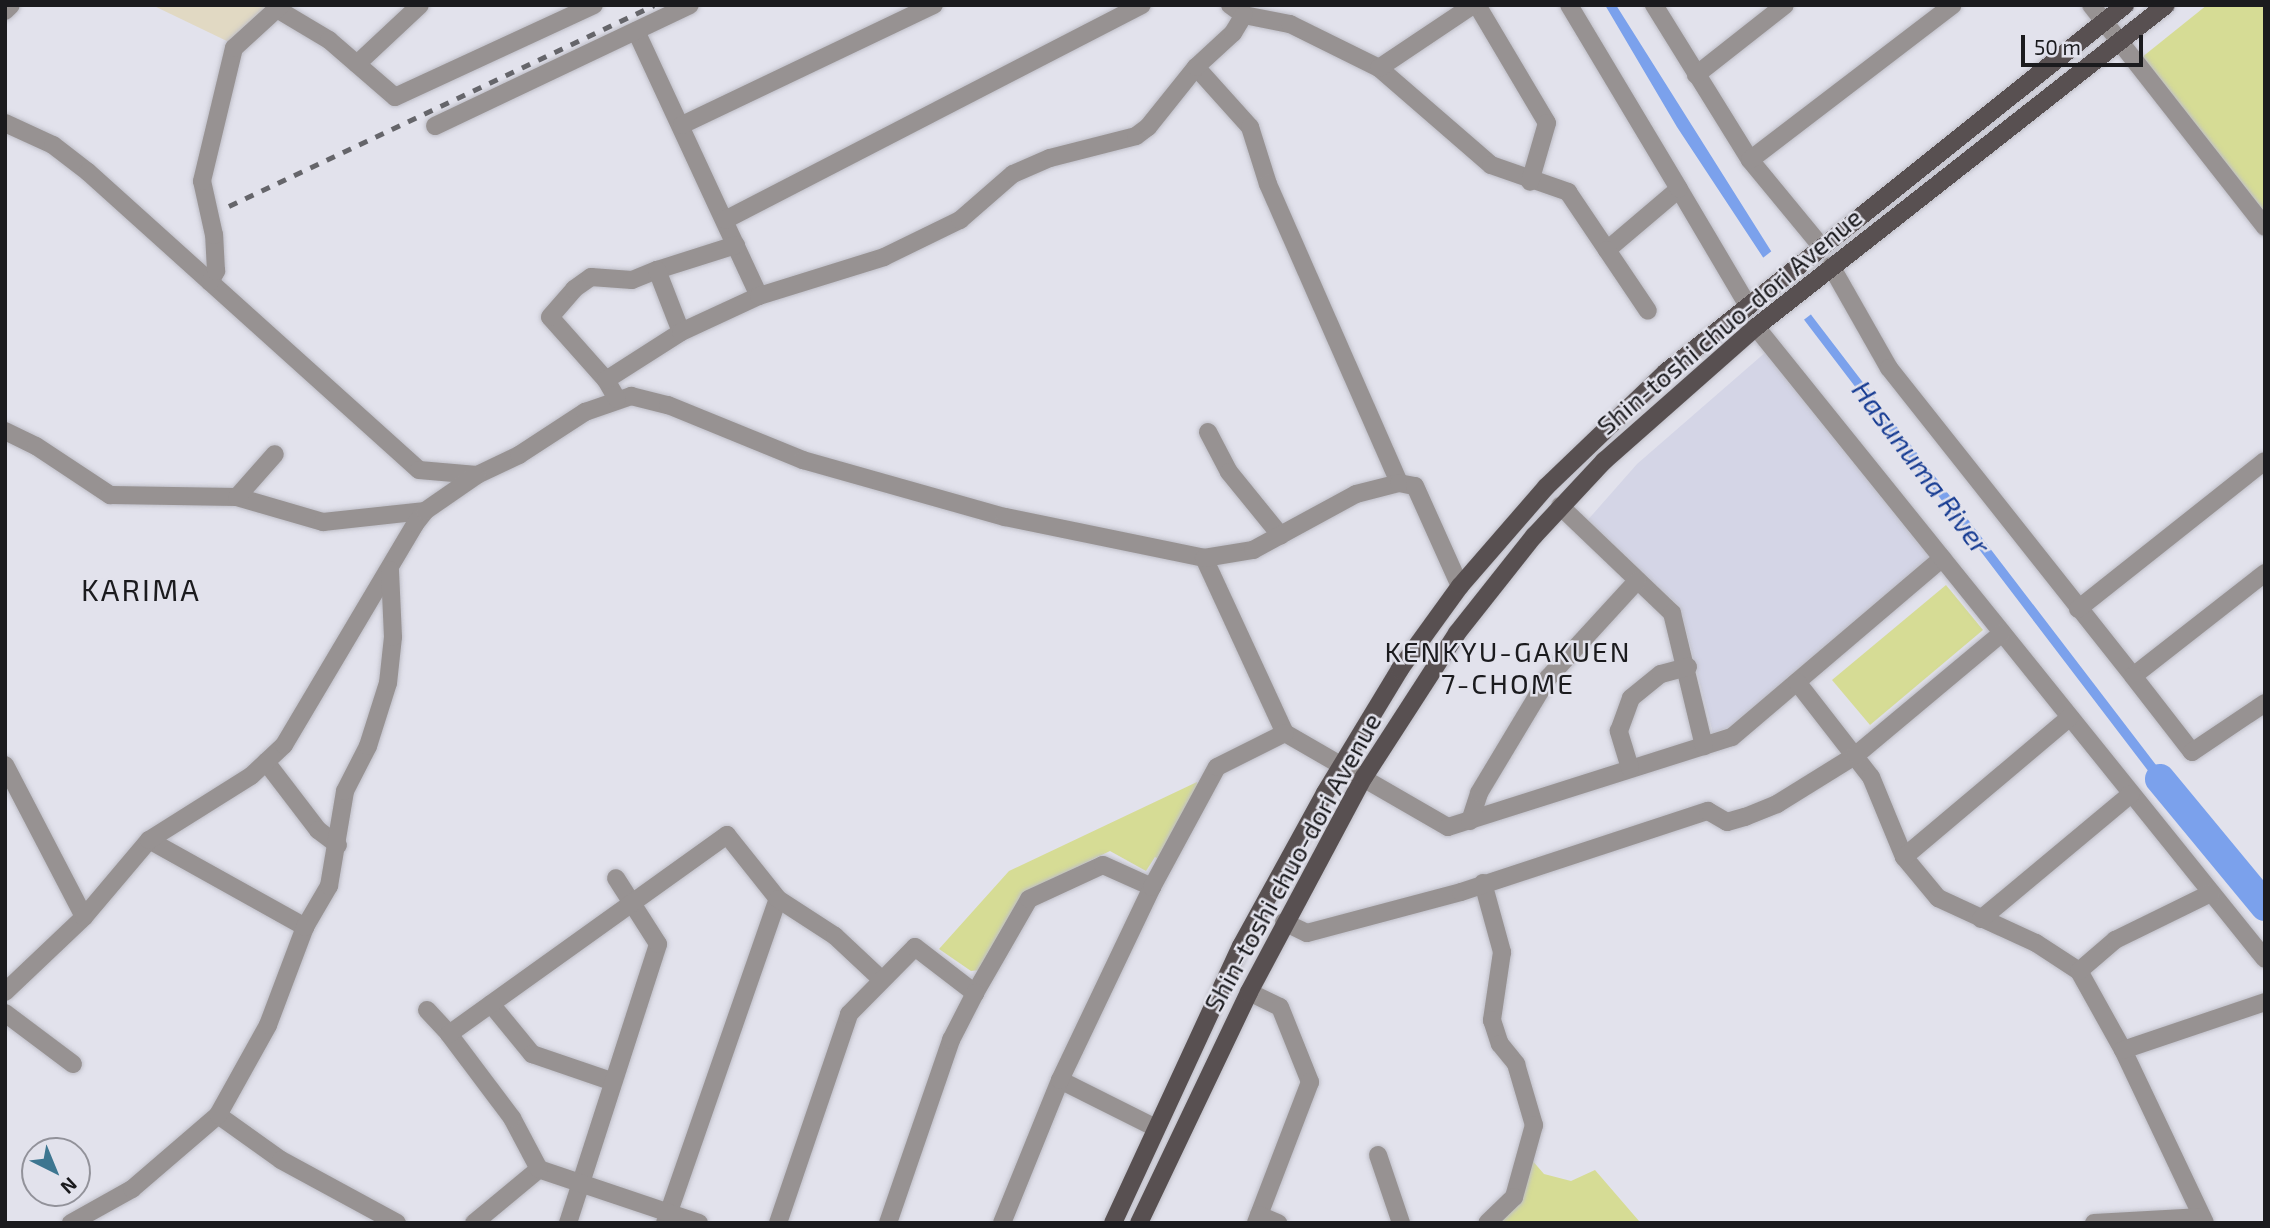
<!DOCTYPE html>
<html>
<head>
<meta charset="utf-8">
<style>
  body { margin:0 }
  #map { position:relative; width:2270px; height:1228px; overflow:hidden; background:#e2e2ec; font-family:"Exo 2",sans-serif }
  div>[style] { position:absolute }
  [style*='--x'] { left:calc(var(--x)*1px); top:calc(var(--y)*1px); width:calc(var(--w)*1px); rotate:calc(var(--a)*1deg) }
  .built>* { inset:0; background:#d4d5e6 }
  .education>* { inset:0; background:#e1d9c3 }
  .green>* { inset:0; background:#d6dc95 }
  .water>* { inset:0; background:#7ba1ec }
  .pier>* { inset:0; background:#e2e2ec }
  .river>* { height:30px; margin:-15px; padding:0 15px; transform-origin:15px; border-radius:15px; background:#7ba1ec }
  .roads { filter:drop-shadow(0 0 2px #bebec7) drop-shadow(0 0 2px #bebec7) }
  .minor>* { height:18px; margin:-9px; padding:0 9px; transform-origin:9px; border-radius:9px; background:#979292 }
  .primary>* { height:18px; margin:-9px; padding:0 9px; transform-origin:9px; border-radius:9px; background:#585051 }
  .rail>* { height:5px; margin-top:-2.5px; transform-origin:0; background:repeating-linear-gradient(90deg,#65656a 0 9px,transparent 0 18px) }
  span { translate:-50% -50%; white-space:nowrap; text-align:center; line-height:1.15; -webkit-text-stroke:5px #e2e2ec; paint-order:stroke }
  .street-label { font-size:26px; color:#1b1b1e }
  .water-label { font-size:28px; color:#183d93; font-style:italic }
  .neighbourhood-label { font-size:28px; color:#1b1b1e; letter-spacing:2px }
  .quarter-label { font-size:30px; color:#1b1b1e; letter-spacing:2px }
  .frame { position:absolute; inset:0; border:7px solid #1b1b1e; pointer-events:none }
  .north { position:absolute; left:21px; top:1137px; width:70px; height:70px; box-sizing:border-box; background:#e2e2ec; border:2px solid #92929a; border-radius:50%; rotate:137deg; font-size:19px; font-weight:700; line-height:28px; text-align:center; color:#1b1b1e }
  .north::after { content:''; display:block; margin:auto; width:24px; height:32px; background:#3d7690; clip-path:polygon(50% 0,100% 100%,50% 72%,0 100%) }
  .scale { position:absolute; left:2021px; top:35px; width:122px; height:32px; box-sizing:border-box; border:4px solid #1b1b1e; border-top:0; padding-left:9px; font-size:21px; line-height:24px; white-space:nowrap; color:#1b1b1e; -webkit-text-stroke:5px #e2e2ec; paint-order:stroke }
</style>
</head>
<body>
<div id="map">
  <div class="built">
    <div style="clip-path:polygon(1767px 351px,1932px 558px,1730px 727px,1713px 733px,1680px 607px,1586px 522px,1637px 464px)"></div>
  </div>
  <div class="education">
    <div style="clip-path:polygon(152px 5px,272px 5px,231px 43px)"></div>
  </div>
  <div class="green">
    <div style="clip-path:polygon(2207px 5px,2265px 5px,2265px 212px,2141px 58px)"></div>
    <div style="clip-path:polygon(1946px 585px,1983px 630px,1870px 725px,1832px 680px)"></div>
    <div style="clip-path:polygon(1197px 782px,1200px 790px,1160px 860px,1155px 857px,1146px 871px,1110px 851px,1023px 893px,980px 970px,971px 971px,939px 949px,1009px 871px)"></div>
    <div style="clip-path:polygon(1531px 1159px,1544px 1174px,1571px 1181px,1595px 1170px,1639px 1221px,1494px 1223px)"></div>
  </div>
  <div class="water">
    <div style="clip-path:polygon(1605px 5px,1616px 5px,1812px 316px,2189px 808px,2181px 814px,1805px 321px,1677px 127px)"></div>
  </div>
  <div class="pier">
    <div style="clip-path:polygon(1773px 250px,1814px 312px,1801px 322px,1759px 261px)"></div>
  </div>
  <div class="river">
    <div style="--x:2160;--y:779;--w:165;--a:50.4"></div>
  </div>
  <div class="roads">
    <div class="minor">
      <div style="--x:1230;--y:5;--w:17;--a:36"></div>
      <div style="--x:1244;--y:15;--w:47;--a:11.1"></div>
      <div style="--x:1290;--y:24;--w:99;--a:26.3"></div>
      <div style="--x:1379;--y:68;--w:148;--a:40.9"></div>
      <div style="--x:1491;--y:165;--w:82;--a:19.3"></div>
      <div style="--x:1568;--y:192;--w:70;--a:56.1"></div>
      <div style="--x:1607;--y:250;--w:94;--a:-40.3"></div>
      <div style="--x:1679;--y:189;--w:134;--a:59.4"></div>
      <div style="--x:1477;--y:5;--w:137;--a:59.3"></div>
      <div style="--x:1547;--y:123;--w:61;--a:106.1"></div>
      <div style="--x:1569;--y:5;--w:214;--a:59.1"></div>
      <div style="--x:1654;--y:5;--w:182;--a:58.2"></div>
      <div style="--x:1750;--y:160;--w:110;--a:50.5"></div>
      <div style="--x:2091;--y:5;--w:282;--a:51.9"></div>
      <div style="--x:277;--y:9;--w:61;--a:30.8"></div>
      <div style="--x:329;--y:40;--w:87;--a:40.8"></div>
      <div style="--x:395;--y:97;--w:219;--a:-24.8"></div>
      <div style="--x:5;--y:11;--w:8;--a:-45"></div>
      <div style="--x:636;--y:31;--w:292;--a:65.1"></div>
      <div style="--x:357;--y:64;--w:86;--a:-43.1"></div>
      <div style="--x:1196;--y:67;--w:81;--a:48"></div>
      <div style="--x:1250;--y:127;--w:60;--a:72.5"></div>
      <div style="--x:1268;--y:184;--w:326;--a:66.3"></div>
      <div style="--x:1379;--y:68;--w:113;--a:-33.8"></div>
      <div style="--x:1696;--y:75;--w:113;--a:-38.2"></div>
      <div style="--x:5;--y:123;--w:53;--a:24.6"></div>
      <div style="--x:53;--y:145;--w:44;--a:37.6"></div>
      <div style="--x:88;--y:172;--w:445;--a:42"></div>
      <div style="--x:419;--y:470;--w:58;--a:4.9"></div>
      <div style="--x:477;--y:475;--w:47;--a:-25.5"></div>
      <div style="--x:519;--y:455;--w:79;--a:-33.1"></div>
      <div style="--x:585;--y:412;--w:49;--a:-19.2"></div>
      <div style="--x:631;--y:396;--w:38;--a:14"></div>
      <div style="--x:668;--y:405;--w:146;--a:22.2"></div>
      <div style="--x:803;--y:460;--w:210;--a:15.8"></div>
      <div style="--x:1005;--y:517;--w:203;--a:11.6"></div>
      <div style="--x:1204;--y:558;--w:193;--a:65.2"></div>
      <div style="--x:1285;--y:733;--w:188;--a:30"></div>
      <div style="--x:1448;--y:827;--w:298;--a:-17.6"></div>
      <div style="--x:1732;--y:737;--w:276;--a:-40.4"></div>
      <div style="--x:682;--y:125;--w:279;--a:-25.5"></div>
      <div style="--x:435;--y:126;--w:282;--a:-25.4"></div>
      <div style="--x:1750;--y:160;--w:255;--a:-37.4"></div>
      <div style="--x:725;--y:220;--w:469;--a:-27.3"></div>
      <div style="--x:1607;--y:250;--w:73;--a:56.1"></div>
      <div style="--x:1831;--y:266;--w:117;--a:60.4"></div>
      <div style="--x:1889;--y:368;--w:393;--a:51.6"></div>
      <div style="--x:657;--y:270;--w:83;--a:-17.6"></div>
      <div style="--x:210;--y:282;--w:13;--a:-61"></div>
      <div style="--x:216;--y:271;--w:36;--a:-93"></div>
      <div style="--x:214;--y:235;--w:55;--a:-102.5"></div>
      <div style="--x:202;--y:181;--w:137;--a:-76.5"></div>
      <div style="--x:234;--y:48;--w:64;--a:-42.5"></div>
      <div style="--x:1756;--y:327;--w:811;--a:51.15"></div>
      <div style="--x:606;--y:380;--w:84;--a:-131.6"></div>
      <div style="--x:550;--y:317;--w:37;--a:-49"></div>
      <div style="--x:574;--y:289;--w:21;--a:-35"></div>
      <div style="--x:591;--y:277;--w:41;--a:4.2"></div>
      <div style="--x:632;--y:280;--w:27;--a:-22"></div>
      <div style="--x:657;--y:270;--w:66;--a:68.8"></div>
      <div style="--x:617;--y:399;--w:22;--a:-120"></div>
      <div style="--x:606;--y:380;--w:89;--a:-32.6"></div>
      <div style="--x:681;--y:332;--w:86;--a:-24.8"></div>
      <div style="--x:759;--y:296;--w:131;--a:-17.3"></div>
      <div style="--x:884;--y:257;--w:85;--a:-26"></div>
      <div style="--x:960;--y:220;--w:70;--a:-41"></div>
      <div style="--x:1013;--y:174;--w:40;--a:-23.4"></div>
      <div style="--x:1050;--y:158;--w:89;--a:-14.3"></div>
      <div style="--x:1136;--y:136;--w:15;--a:-37"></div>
      <div style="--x:1148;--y:127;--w:77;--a:-51.3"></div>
      <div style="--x:1196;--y:67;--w:50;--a:-42.6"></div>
      <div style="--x:1233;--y:33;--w:21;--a:-59"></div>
      <div style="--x:5;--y:431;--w:34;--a:26"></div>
      <div style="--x:36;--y:446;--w:89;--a:33.5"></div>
      <div style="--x:110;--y:495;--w:127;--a:0.9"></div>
      <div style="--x:237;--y:497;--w:90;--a:16.2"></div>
      <div style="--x:323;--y:522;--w:103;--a:-6.2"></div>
      <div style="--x:1208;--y:432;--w:45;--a:62.3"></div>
      <div style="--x:1229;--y:472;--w:82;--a:50.9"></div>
      <div style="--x:237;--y:497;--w:57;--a:-48.5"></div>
      <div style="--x:1560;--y:506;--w:155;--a:43.7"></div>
      <div style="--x:1672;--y:613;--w:137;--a:76.5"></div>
      <div style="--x:1204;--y:558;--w:50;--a:-9.3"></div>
      <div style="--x:1253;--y:550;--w:117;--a:-28.5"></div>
      <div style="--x:1356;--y:494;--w:44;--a:-14.3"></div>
      <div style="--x:1399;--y:483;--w:16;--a:11"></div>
      <div style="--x:1415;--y:486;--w:110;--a:65.8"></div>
      <div style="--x:2265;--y:573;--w:167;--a:142"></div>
      <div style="--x:2133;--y:676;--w:96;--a:52.2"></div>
      <div style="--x:2192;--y:752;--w:88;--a:-33.9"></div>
      <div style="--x:2078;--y:609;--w:238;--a:-38.4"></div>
      <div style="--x:1797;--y:682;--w:120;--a:52.1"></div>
      <div style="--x:1871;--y:777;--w:87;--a:67.6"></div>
      <div style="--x:1904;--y:857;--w:53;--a:50.3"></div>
      <div style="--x:1938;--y:898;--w:108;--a:24.7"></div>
      <div style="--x:2036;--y:943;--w:51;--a:33.1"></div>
      <div style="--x:2079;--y:971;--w:90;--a:60.9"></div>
      <div style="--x:2123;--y:1050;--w:191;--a:64.6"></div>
      <div style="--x:266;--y:762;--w:86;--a:52.6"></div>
      <div style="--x:318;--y:830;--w:25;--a:37"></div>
      <div style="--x:5;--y:765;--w:171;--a:62.5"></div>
      <div style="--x:1630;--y:768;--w:39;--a:-107"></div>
      <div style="--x:1619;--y:731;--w:35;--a:-70"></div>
      <div style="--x:1631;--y:698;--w:38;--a:-39"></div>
      <div style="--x:1661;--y:674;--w:28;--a:-15"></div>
      <div style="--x:1470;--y:821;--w:29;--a:-72"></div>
      <div style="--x:1479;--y:793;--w:134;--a:-59"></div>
      <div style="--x:1548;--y:678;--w:132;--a:-47.5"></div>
      <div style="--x:149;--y:840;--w:179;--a:29.1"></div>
      <div style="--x:1904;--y:857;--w:217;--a:-40.1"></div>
      <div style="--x:1483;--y:883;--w:72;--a:74.6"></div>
      <div style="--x:1502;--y:952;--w:69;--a:98.4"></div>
      <div style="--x:1492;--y:1020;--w:25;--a:72"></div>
      <div style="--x:1500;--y:1044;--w:26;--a:51"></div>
      <div style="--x:1516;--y:1064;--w:64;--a:73.6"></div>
      <div style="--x:1534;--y:1125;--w:75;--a:105.5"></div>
      <div style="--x:1514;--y:1197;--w:37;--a:136"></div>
      <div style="--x:1981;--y:919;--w:195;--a:-39.8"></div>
      <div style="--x:1284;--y:922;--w:25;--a:26"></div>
      <div style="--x:1307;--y:933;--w:159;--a:-14.9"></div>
      <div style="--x:1461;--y:892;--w:260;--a:-18.2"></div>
      <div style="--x:1708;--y:811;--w:22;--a:30"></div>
      <div style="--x:1727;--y:822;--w:19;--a:-16"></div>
      <div style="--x:1745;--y:817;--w:35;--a:-22"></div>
      <div style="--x:1777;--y:804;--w:93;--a:-31.8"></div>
      <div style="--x:1856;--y:755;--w:190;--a:-39.9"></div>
      <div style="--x:2079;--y:971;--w:48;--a:-40.7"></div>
      <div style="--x:2115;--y:940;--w:107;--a:-26.1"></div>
      <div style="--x:5;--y:992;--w:109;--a:-43.5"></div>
      <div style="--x:84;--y:917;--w:101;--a:-49.8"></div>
      <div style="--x:149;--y:840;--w:120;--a:-32.1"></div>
      <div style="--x:251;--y:776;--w:45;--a:-43.2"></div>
      <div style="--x:284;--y:745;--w:257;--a:-59.3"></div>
      <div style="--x:415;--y:524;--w:16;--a:-52"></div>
      <div style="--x:425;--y:511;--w:63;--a:-34.7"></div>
      <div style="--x:1249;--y:992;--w:34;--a:26"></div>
      <div style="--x:1280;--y:1007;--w:81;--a:68.2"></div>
      <div style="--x:1310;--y:1082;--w:151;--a:111"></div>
      <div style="--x:491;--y:1004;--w:65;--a:50.6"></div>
      <div style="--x:532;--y:1054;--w:83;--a:18.9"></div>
      <div style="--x:427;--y:1010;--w:33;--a:47"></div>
      <div style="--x:5;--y:1013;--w:85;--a:36.9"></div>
      <div style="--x:2123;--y:1050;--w:150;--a:-18.7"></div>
      <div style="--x:1060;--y:1080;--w:105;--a:26.6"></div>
      <div style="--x:218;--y:1115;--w:77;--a:35.5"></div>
      <div style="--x:281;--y:1160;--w:132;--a:28.5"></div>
      <div style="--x:1378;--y:1155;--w:72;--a:71.3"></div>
      <div style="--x:1259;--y:1215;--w:21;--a:23"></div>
      <div style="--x:71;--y:1223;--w:70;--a:-29.1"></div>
      <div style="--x:132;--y:1189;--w:113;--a:-40.7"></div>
      <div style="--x:218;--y:1115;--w:103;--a:-60.9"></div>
      <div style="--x:268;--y:1025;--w:105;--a:-69.3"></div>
      <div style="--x:305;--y:927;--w:48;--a:-59.7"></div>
      <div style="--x:329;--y:886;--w:96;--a:-80.4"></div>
      <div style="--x:345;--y:791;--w:51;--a:-62.9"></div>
      <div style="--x:368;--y:746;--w:66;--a:-72.4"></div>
      <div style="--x:388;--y:683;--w:46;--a:-83.8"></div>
      <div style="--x:393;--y:637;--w:67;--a:-92.6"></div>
      <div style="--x:474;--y:1223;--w:85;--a:-39.7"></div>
      <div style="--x:568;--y:1223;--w:293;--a:-72.1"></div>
      <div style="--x:658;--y:944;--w:78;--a:-122.5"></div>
      <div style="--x:665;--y:1223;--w:343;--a:-70.8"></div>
      <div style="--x:699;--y:1223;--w:169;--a:-161.4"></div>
      <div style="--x:539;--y:1169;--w:58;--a:-117.9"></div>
      <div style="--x:512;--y:1118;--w:105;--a:-126.9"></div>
      <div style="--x:449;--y:1034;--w:342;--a:-35.6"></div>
      <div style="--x:727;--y:835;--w:82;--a:51.4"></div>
      <div style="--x:778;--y:899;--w:68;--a:33"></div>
      <div style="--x:835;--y:936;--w:64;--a:43.1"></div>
      <div style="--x:778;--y:1223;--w:221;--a:-71.2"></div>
      <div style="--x:849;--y:1014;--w:94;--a:-45.4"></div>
      <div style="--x:915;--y:947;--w:76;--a:37.5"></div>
      <div style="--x:975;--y:993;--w:108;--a:-60.1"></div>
      <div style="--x:1029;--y:899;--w:81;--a:-24.7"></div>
      <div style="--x:1103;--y:865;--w:54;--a:24.2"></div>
      <div style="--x:888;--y:1223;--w:194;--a:-71"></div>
      <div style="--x:951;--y:1040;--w:53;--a:-62.9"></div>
      <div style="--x:1002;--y:1223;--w:154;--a:-67.9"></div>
      <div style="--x:1060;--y:1080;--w:214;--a:-64.5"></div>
      <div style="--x:1152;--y:887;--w:136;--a:-61.6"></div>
      <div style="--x:1217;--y:767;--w:76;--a:-26.6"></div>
      <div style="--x:2094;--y:1223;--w:108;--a:-3.2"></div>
    </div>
    <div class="primary">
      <div style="--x:1113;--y:1223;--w:305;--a:-65.2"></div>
      <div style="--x:1241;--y:946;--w:175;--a:-61.2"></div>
      <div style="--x:1325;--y:793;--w:145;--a:-58.8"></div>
      <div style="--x:1400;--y:669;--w:102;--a:-54.1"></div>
      <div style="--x:1460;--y:586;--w:131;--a:-49"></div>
      <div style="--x:1546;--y:487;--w:166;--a:-43.8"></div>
      <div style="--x:1666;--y:372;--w:588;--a:-38.64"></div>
      <div style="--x:1139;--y:1223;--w:256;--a:-64.5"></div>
      <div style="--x:1249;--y:992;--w:244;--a:-61.9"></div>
      <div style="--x:1364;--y:777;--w:171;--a:-57.1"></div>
      <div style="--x:1457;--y:633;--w:124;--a:-51.6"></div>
      <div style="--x:1534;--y:536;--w:103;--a:-47"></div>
      <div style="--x:1604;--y:461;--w:203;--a:-41.4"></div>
      <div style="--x:1756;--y:327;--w:521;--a:-38.14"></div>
    </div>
  </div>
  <div class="rail">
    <div style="--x:229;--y:206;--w:470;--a:-25.3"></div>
  </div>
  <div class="street-label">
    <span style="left:1729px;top:321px;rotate:-40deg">Shin-toshi chuo-dori Avenue</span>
    <span style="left:1292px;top:862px;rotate:-61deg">Shin-toshi chuo-dori Avenue</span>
  </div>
  <div class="water-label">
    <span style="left:1922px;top:467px;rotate:53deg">Hasunuma River</span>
  </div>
  <div class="neighbourhood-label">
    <span style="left:1508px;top:667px">KENKYU-GAKUEN<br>7-CHOME</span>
  </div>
  <div class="quarter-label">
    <span style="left:141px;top:589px">KARIMA</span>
  </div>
  <div class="frame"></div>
  <div class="north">N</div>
  <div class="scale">50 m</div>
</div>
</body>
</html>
